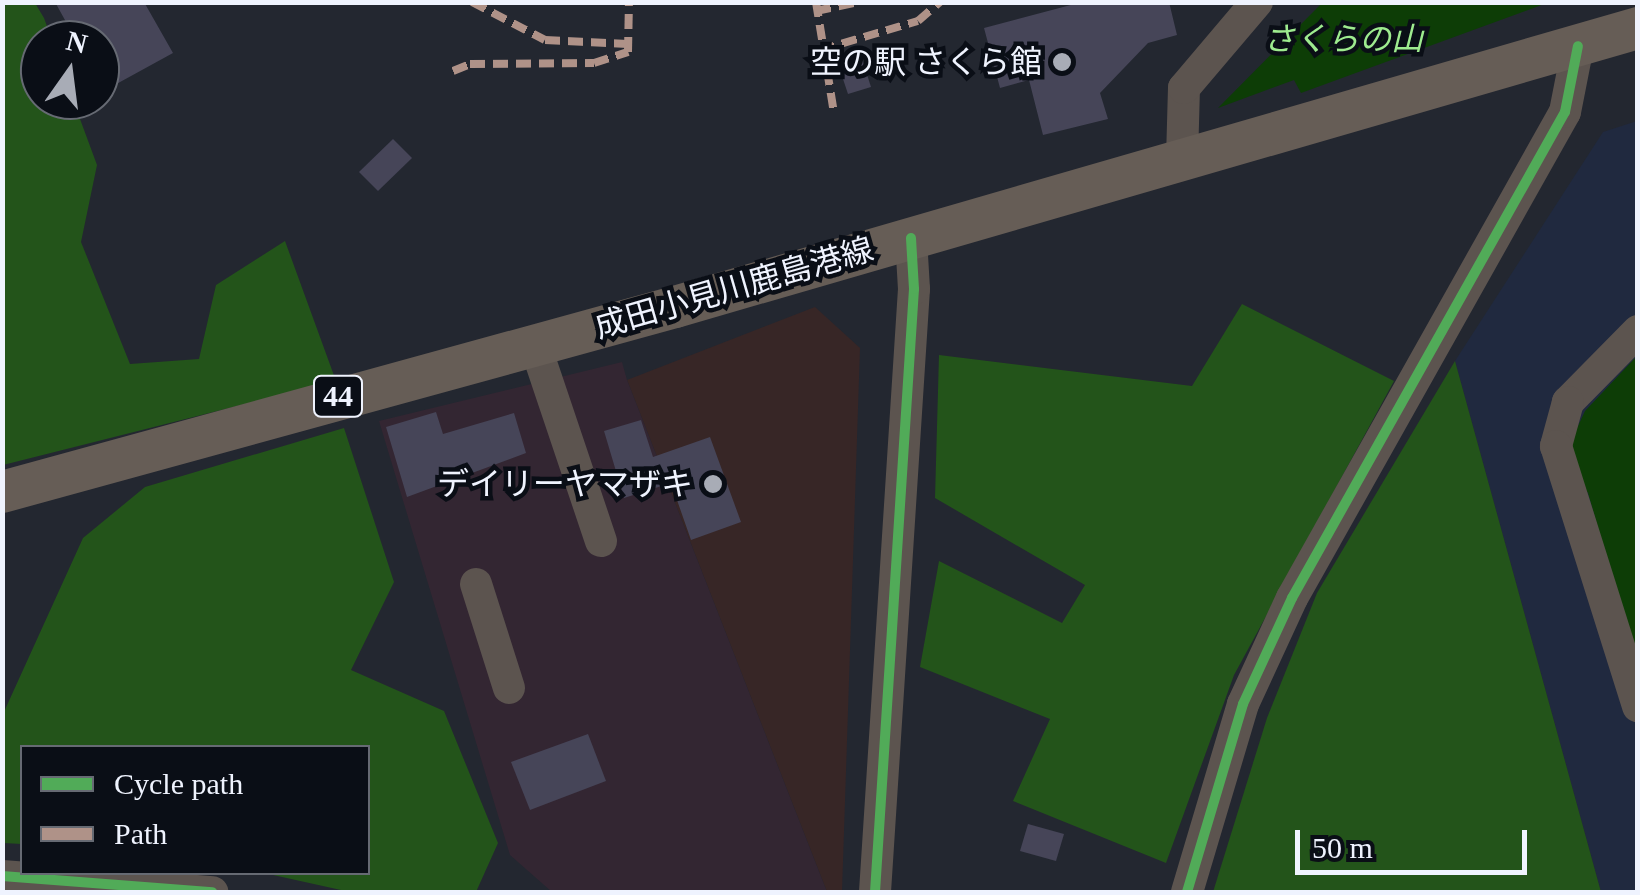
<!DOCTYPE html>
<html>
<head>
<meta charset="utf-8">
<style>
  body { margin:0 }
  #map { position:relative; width:1640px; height:895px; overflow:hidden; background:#232730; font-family:"Times New Roman","Noto Sans JP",serif }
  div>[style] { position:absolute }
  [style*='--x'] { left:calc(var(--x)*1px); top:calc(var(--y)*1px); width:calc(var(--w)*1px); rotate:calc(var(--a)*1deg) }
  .commercial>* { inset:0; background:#372626 }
  .industrial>* { inset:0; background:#332632 }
  .built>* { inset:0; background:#20293f }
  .green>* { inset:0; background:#0d3d06 }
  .forest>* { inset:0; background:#23541a }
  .building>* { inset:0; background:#464558 }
  .minor>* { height:32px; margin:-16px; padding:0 16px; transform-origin:16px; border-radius:16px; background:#5c544f }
  .major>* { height:42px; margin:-21px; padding:0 21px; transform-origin:21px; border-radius:21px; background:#665d56 }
  .quiet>* { height:8px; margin-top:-4px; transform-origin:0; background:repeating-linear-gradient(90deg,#af9288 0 15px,transparent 0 23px) }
  .cycleway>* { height:10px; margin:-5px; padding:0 5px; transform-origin:5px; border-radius:5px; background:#51ab58 }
  .dots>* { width:28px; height:28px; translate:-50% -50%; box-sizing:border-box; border:5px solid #0a0e16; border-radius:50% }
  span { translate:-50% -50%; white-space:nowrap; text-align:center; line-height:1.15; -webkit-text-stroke:9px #0a0e16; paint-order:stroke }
  .shield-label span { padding:2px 8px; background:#0a0e16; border:2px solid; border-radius:8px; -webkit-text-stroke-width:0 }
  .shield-label { font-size:30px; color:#eff3fe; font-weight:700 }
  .park-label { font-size:32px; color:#9eeb8f; font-style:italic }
  .poi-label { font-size:32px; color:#eff3fe }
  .right { translate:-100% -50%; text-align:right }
  .street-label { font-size:32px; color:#eff3fe }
  .frame { position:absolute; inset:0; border:5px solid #eff3fe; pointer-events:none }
  .legend { position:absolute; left:20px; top:745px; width:350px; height:130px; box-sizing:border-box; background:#0a0e16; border:2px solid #666a73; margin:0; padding:12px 18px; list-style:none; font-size:30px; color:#eff3fe }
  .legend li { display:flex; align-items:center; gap:20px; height:50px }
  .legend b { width:50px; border:2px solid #666a73 }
  .north { position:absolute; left:20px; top:20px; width:100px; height:100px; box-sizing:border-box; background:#0a0e16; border:2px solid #666a73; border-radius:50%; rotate:14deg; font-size:28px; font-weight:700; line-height:40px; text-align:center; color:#eff3fe }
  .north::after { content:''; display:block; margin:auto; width:35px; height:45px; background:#a8acb6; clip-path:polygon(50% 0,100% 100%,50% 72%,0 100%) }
  .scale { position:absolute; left:1295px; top:830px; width:232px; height:45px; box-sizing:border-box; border:5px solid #eff3fe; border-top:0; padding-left:12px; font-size:30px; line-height:35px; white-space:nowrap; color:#eff3fe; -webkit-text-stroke:8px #0a0e16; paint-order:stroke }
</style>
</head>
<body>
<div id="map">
  <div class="commercial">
    <div style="clip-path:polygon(815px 307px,860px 348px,842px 892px,827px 892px,627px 380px)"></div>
  </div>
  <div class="industrial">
    <div style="clip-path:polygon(622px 362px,627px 380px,827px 892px,552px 892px,510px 855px,379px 421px)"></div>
  </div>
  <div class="built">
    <div style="clip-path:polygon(1637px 121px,1637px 892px,1601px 892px,1455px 361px,1603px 132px)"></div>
  </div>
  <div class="green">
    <div style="clip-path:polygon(1322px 3px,1323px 2px,1547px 3px,1301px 93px,1294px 80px,1218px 108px)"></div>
    <div style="clip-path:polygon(1637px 356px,1637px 663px,1588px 493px,1571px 467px,1572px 439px,1585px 411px)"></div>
  </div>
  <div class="forest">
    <div style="clip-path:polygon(2px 3px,35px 3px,44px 18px,52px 40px,40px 40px,40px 100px,73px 100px,97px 165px,81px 242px,130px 364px,199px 359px,216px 285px,285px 241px,336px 381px,3px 465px)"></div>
    <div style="clip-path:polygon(1242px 304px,1394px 381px,1234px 675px,1166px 863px,1013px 801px,1050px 719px,920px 667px,939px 561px,1062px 623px,1085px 585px,935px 498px,939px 355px,1192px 386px)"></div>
    <div style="clip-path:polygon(1455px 361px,1601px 892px,1213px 892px,1267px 718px,1317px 593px)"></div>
    <div style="clip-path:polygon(344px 428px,394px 582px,351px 670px,444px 711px,498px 843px,476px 892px,350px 892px,264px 873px,368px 872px,368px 748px,22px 748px,22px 844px,3px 843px,3px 714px,83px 538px,145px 487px)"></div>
  </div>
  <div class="building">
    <div style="clip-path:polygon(55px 2px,144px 2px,173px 53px,100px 93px,100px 40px,76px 40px)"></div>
    <div style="clip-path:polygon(1082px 2px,1169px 2px,1177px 35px,1148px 43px,1100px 93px,1108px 119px,1043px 135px,1029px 80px,1000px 88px,984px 28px)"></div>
    <div style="clip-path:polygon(862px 59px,871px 87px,848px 94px,839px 67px)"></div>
    <div style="clip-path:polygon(393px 139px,412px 158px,378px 191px,359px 172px)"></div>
    <div style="clip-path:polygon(436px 412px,443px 434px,514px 413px,526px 453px,407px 497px,386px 427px)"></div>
    <div style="clip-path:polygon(641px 420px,653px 457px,710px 437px,741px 522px,691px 540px,671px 483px,624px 498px,604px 431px)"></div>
    <div style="clip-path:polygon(588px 734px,606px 781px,530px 810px,511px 762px)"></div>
    <div style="clip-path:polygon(1028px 824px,1064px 834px,1056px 861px,1020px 851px)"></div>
  </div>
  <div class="minor">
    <div style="--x:1182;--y:159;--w:71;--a:-88.4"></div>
    <div style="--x:1184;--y:88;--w:113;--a:-49.7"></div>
    <div style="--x:1638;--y:331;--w:100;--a:134.6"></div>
    <div style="--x:1568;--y:402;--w:46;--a:105.3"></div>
    <div style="--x:1556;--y:446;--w:273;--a:72.5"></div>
    <div style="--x:534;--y:342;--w:210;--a:71.4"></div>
    <div style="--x:476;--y:584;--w:109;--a:72.4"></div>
    <div style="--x:2;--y:876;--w:211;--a:4.4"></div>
    <div style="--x:875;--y:892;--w:604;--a:-86.3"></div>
    <div style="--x:914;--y:289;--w:51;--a:-93.4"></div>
    <div style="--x:1187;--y:892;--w:196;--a:-73.4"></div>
    <div style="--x:1243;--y:704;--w:117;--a:-65.2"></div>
    <div style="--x:1292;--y:598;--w:557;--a:-60.68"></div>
    <div style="--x:1565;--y:112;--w:67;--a:-78.9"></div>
  </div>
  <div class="major">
    <div style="--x:2;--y:492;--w:698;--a:-15.37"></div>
    <div style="--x:675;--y:307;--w:1003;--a:-16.16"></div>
  </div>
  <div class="quiet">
    <div style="--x:472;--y:2;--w:82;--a:27.5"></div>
    <div style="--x:545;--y:40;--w:83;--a:2.8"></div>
    <div style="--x:816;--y:2;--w:112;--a:80.8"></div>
    <div style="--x:816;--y:11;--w:43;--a:-12.1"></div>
    <div style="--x:820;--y:50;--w:102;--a:-16.5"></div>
    <div style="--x:918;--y:21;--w:29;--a:-41"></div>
    <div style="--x:453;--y:71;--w:18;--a:-22"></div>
    <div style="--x:470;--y:64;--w:124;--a:-0.5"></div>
    <div style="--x:594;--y:63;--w:36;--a:-18"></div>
    <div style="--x:628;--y:52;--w:50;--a:-88.9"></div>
  </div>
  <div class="cycleway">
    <div style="--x:2;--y:876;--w:211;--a:4.4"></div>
    <div style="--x:875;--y:892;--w:604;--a:-86.3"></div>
    <div style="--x:914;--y:289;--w:51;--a:-93.4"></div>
    <div style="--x:1187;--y:892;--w:196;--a:-73.4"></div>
    <div style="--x:1243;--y:704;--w:117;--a:-65.2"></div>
    <div style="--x:1292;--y:598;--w:557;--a:-60.68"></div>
    <div style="--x:1565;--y:112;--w:67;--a:-78.9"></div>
  </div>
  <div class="dots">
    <div style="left:1062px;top:62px;background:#a8acb6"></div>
    <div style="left:713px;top:484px;background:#a8acb6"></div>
  </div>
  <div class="shield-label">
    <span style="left:338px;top:396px">44</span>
  </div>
  <div class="park-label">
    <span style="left:1343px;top:39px">さくらの山</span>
  </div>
  <div class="poi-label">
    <span class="right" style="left:1042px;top:62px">空の駅 さくら館</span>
    <span class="right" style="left:693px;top:484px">デイリーヤマザキ</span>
  </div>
  <div class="street-label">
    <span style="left:734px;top:288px;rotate:-16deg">成田小見川鹿島港線</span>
  </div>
  <div class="frame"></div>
  <ul class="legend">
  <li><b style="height:12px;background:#51ab58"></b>Cycle path</li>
  <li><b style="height:12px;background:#af9288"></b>Path</li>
  </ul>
  <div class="north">N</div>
  <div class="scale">50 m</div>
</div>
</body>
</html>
